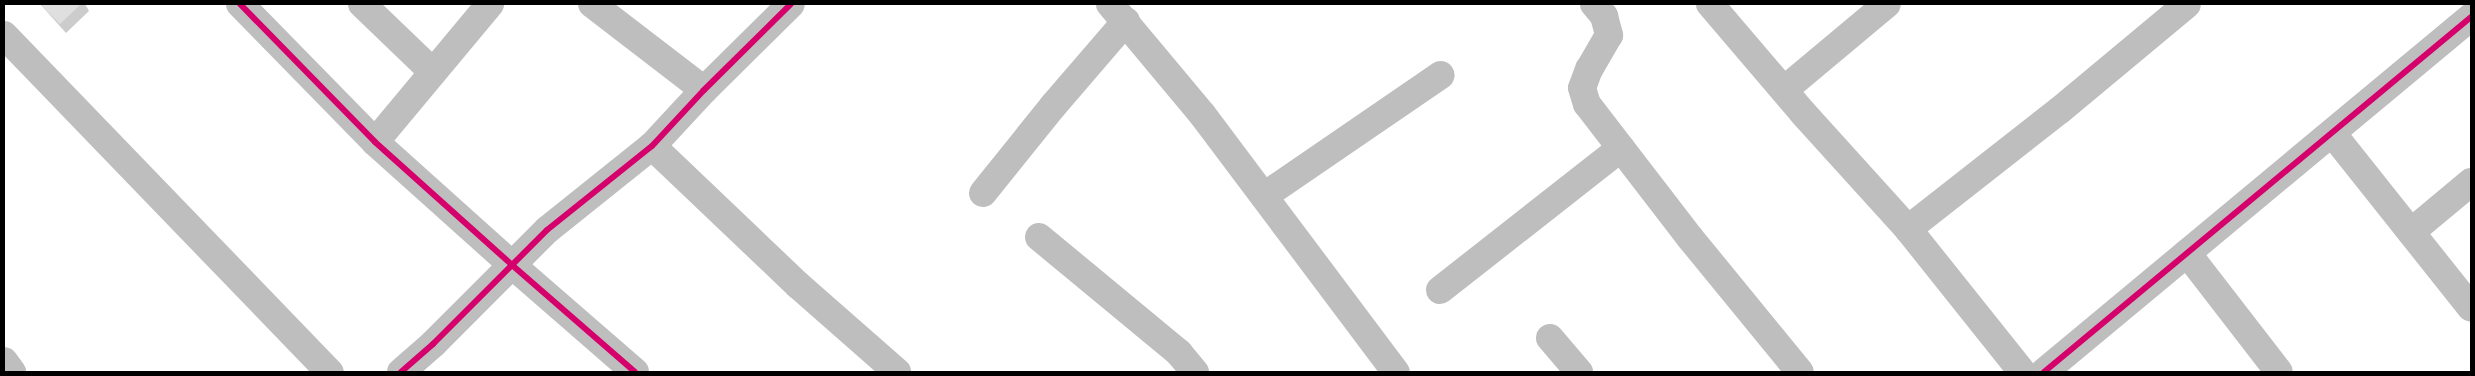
<!DOCTYPE html>
<html>
<head>
<meta charset="utf-8">
<style>
  body { margin:0 }
  #map { position:relative; width:2475px; height:376px; overflow:hidden; background:#fff; font-family:"Sofia Sans Condensed",sans-serif }
  div>[style] { position:absolute }
  [style*='--x'] { left:calc(var(--x)*1px); top:calc(var(--y)*1px); width:calc(var(--w)*1px); rotate:calc(var(--a)*1deg) }
  .shadow>* { inset:0; background:#0003 }
  .building>* { inset:0; background:#dfdfdf }
  .street>* { height:28px; margin:-14px; padding:0 14px; transform-origin:14px; border-radius:14px; background:#bebebe }
  .cycleway>* { height:6px; margin:-3px; padding:0 3px; transform-origin:3px; border-radius:3px; background:#d6006c }
  span { translate:-50% -50%; white-space:nowrap; text-align:center; line-height:1.15; -webkit-text-stroke:4px #fff; paint-order:stroke }
  .frame { position:absolute; inset:0; border:5px solid #000; pointer-events:none }
</style>
</head>
<body>
<div id="map">
  <div class="shadow">
    <div style="clip-path:polygon(40px 4px,85px 4px,89px 11px,66px 33px)"></div>
  </div>
  <div class="building">
    <div style="clip-path:polygon(40px 4px,81px 4px,60px 24px)"></div>
  </div>
  <div class="street">
    <div style="--x:240;--y:4;--w:193;--a:45.6"></div>
    <div style="--x:375;--y:142;--w:184;--a:41.9"></div>
    <div style="--x:512;--y:265;--w:163;--a:41"></div>
    <div style="--x:362;--y:4;--w:98;--a:43.8"></div>
    <div style="--x:592;--y:4;--w:141;--a:37.5"></div>
    <div style="--x:1110;--y:4;--w:143;--a:50.1"></div>
    <div style="--x:1202;--y:114;--w:323;--a:53.1"></div>
    <div style="--x:1594;--y:4;--w:16;--a:50"></div>
    <div style="--x:1604;--y:16;--w:20;--a:75"></div>
    <div style="--x:1609;--y:35;--w:39;--a:120"></div>
    <div style="--x:1589;--y:69;--w:20;--a:110"></div>
    <div style="--x:1582;--y:88;--w:17;--a:73"></div>
    <div style="--x:1587;--y:104;--w:170;--a:52.4"></div>
    <div style="--x:1691;--y:239;--w:172;--a:50.7"></div>
    <div style="--x:1710;--y:4;--w:143;--a:49.5"></div>
    <div style="--x:1803;--y:113;--w:156;--a:47.8"></div>
    <div style="--x:1908;--y:229;--w:183;--a:51.4"></div>
    <div style="--x:4;--y:35;--w:469;--a:46"></div>
    <div style="--x:1784;--y:90;--w:134;--a:-39.9"></div>
    <div style="--x:2332;--y:133;--w:223;--a:51.5"></div>
    <div style="--x:375;--y:142;--w:180;--a:-50.2"></div>
    <div style="--x:652;--y:146;--w:202;--a:43.6"></div>
    <div style="--x:798;--y:285;--w:132;--a:41.3"></div>
    <div style="--x:983;--y:193;--w:112;--a:-51.2"></div>
    <div style="--x:1053;--y:106;--w:112;--a:-49.3"></div>
    <div style="--x:1264;--y:196;--w:214;--a:-34.4"></div>
    <div style="--x:1908;--y:229;--w:193;--a:-38.1"></div>
    <div style="--x:2060;--y:110;--w:165;--a:-39.8"></div>
    <div style="--x:2411;--y:232;--w:78;--a:-39.8"></div>
    <div style="--x:1039;--y:237;--w:182;--a:39.6"></div>
    <div style="--x:1179;--y:353;--w:25;--a:50"></div>
    <div style="--x:2187;--y:253;--w:150;--a:52.3"></div>
    <div style="--x:1440;--y:290;--w:230;--a:-38.1"></div>
    <div style="--x:1550;--y:338;--w:45;--a:49.5"></div>
    <div style="--x:4;--y:361;--w:14;--a:54"></div>
    <div style="--x:401;--y:372;--w:43;--a:-41.2"></div>
    <div style="--x:433;--y:344;--w:161;--a:-45"></div>
    <div style="--x:547;--y:230;--w:134;--a:-38.7"></div>
    <div style="--x:652;--y:146;--w:76;--a:-47.1"></div>
    <div style="--x:704;--y:90;--w:122;--a:-44.7"></div>
    <div style="--x:2044;--y:372;--w:555;--a:-39.74"></div>
  </div>
  <div class="cycleway">
    <div style="--x:240;--y:4;--w:193;--a:45.6"></div>
    <div style="--x:375;--y:142;--w:184;--a:41.9"></div>
    <div style="--x:512;--y:265;--w:163;--a:41"></div>
    <div style="--x:401;--y:372;--w:43;--a:-41.2"></div>
    <div style="--x:433;--y:344;--w:161;--a:-45"></div>
    <div style="--x:547;--y:230;--w:134;--a:-38.7"></div>
    <div style="--x:652;--y:146;--w:76;--a:-47.1"></div>
    <div style="--x:704;--y:90;--w:122;--a:-44.7"></div>
    <div style="--x:2044;--y:372;--w:555;--a:-39.74"></div>
  </div>
  <div class="frame"></div>
</div>
</body>
</html>
